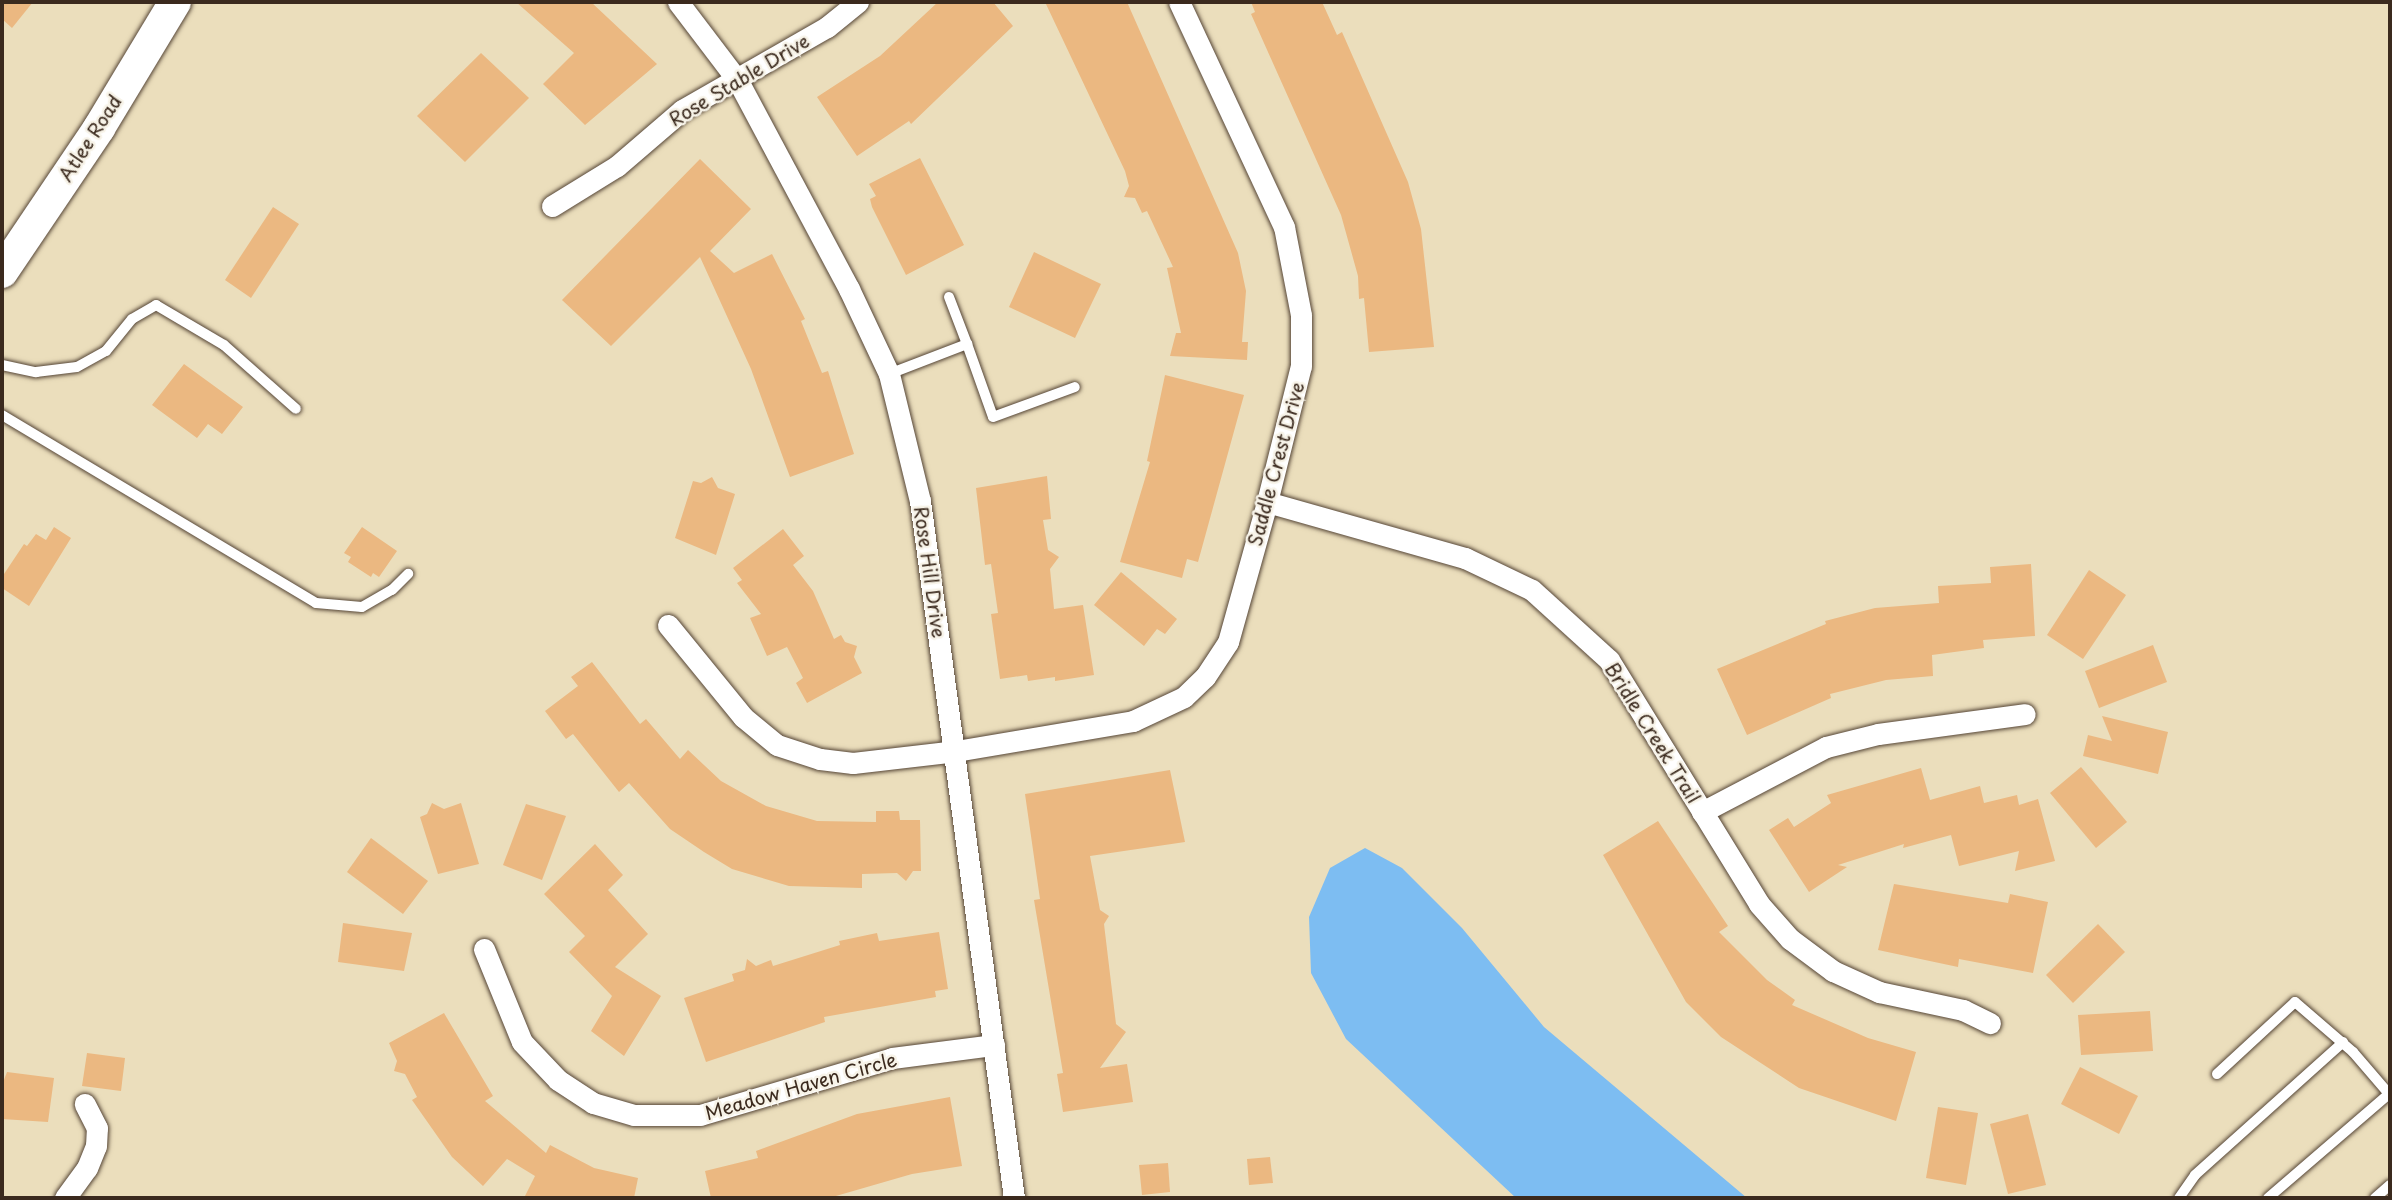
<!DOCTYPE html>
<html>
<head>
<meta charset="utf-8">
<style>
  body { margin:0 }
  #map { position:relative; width:2392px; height:1200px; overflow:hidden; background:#ebdebc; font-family:"Playpen Sans",sans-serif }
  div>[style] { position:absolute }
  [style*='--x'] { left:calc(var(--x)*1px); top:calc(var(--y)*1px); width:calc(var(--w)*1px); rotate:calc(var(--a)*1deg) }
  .water>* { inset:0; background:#7dbdf2 }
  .building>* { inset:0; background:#ebb881 }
  .roads { filter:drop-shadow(0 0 2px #554536) drop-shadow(0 0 2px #554536) }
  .service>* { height:10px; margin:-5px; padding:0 5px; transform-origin:5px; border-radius:5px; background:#fff }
  .minor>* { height:21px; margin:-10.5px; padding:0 10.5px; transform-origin:10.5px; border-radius:10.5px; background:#fff }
  .secondary>* { height:32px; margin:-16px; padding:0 16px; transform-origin:16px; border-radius:16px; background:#fff }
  span { translate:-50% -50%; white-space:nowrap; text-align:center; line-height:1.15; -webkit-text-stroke:5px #f7f3e8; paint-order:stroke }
  .street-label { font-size:19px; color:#3b2a1e }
  .frame { position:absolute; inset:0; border:4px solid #3b2a1e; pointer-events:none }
</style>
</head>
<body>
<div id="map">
  <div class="water">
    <div style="clip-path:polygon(1365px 848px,1402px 868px,1462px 928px,1544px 1027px,1747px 1198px,1516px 1198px,1346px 1039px,1311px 973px,1309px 917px,1330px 868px)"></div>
  </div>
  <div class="building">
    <div style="clip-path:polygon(2px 2px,33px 2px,12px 28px,2px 19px)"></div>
    <div style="clip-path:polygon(516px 2px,591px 2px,657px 64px,585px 125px,543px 84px,574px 53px)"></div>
    <div style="clip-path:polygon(938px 2px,993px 2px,1013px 26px,911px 124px,909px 121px,857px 156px,817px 97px,880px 56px)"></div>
    <div style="clip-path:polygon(1045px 2px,1127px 2px,1238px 253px,1246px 291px,1242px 342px,1248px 342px,1247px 360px,1170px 356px,1176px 333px,1181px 333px,1167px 268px,1173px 267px,1147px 211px,1142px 213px,1135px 198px,1124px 197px,1129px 186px,1125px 171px)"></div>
    <div style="clip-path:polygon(1251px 2px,1322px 2px,1337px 35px,1342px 32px,1408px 182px,1421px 229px,1434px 347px,1369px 352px,1364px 298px,1359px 299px,1358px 276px,1341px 215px,1251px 14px,1255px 12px)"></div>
    <div style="clip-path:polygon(481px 53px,529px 98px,465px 162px,417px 116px)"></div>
    <div style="clip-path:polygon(920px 158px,964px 245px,906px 275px,872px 207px,870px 199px,876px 196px,869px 184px)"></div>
    <div style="clip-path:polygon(700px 159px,751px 209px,710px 251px,734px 273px,772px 254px,805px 319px,801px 321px,822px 373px,828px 371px,854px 454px,790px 477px,751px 369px,700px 257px,611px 346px,562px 300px)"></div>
    <div style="clip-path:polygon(273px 207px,299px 224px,251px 298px,225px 280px)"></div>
    <div style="clip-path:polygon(1034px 252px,1101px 284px,1075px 338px,1009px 307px)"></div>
    <div style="clip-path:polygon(184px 364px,243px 407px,222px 434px,208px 424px,197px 438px,152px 405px)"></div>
    <div style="clip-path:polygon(1165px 375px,1244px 395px,1198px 562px,1187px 559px,1182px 578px,1120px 562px,1150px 462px,1147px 461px)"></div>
    <div style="clip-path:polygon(1047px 476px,1051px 519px,1043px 520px,1048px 550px,1059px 557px,1050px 569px,1054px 609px,1083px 605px,1094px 675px,1055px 681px,1055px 677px,1028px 681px,1027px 675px,1000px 679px,991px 614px,998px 613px,991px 564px,985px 565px,976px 488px)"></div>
    <div style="clip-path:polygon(712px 477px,718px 488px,735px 494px,716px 555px,675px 538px,693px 481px,701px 483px)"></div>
    <div style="clip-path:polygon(54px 527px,71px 538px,29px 606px,2px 588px,2px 577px,24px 544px,27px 546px,36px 534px,46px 540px)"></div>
    <div style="clip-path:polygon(362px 527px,397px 551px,379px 577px,373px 573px,371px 577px,348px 562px,351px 557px,344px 553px)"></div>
    <div style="clip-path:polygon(783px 529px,804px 556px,793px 565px,813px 591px,834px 639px,841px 635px,845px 642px,857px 646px,854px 657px,862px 673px,807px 703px,796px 683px,803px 678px,787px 647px,767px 656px,750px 618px,761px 614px,737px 583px,742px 580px,733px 568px)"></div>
    <div style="clip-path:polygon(2031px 564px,2035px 636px,1983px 640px,1984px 648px,1932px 655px,1933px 676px,1886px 680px,1830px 694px,1831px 698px,1747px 735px,1717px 669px,1826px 624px,1825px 621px,1875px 608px,1939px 603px,1938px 586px,1991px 583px,1990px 567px)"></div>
    <div style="clip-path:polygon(2089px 570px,2126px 595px,2083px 659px,2047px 635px)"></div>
    <div style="clip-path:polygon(1121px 572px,1177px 619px,1165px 634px,1157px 629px,1144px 646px,1094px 605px)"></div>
    <div style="clip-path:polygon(2153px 645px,2167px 682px,2099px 708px,2085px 671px)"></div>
    <div style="clip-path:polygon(592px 662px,640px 724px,646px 719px,680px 759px,688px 750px,721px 781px,766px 806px,817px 821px,876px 822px,876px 811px,899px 811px,900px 820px,920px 820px,921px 871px,913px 871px,906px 881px,897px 873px,862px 874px,862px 888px,789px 886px,732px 869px,704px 852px,670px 829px,629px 783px,619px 792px,573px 734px,566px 739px,545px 711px,578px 686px,571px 677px)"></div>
    <div style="clip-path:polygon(2102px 716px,2168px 732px,2158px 774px,2083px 756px,2088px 735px,2112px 741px)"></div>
    <div style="clip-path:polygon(2081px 767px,2127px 822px,2096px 848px,2050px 793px)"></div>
    <div style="clip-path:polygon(1921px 768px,1930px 800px,1980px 786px,1984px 803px,2017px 795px,2019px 805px,2038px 799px,2055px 861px,2015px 871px,2019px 851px,1959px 866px,1951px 835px,1903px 848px,1904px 844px,1838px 865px,1847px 867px,1809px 892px,1769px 830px,1788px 818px,1794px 827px,1831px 803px,1827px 795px)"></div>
    <div style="clip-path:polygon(1170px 770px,1185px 842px,1090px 856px,1100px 910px,1109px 916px,1104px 924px,1116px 1024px,1126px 1032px,1100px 1068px,1127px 1064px,1133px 1102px,1063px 1112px,1057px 1074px,1063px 1073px,1034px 900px,1040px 899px,1025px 794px)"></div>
    <div style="clip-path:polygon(432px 803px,444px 809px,461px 803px,479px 864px,438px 874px,420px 817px,427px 814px)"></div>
    <div style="clip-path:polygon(526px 804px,566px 816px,542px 880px,503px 865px)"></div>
    <div style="clip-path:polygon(1658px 821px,1728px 926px,1719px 932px,1767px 980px,1795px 1000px,1792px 1005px,1868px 1038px,1916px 1052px,1896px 1121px,1799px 1088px,1721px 1037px,1686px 1002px,1603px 855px)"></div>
    <div style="clip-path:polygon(371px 838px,428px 881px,403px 914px,347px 872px)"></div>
    <div style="clip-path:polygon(595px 844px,623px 875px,608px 890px,648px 934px,615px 967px,661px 996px,624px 1056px,591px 1031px,612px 996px,569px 952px,585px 936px,544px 894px)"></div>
    <div style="clip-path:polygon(1894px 884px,2008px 903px,2010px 894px,2048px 902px,2033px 973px,1959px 959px,1958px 967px,1878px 950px)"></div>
    <div style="clip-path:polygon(343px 923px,412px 933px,404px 971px,338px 962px)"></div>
    <div style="clip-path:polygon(2098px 924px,2125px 952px,2073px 1003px,2046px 975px)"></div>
    <div style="clip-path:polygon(939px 932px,948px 989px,935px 991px,936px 997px,824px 1017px,825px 1022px,706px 1062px,684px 998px,734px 981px,732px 974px,745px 970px,747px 959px,756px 966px,771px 960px,773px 966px,840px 945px,839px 941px,877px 933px,879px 941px)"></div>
    <div style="clip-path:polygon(2150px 1011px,2153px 1051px,2081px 1055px,2078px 1015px)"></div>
    <div style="clip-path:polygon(444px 1013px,493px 1096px,485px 1101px,546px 1153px,550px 1145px,594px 1168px,638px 1178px,634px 1198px,524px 1198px,535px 1176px,507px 1159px,483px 1186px,452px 1157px,412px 1100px,417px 1097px,405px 1074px,394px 1071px,397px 1061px,389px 1043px)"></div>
    <div style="clip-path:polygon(87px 1053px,125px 1058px,121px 1091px,82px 1086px)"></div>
    <div style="clip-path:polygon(2080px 1067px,2138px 1096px,2119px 1134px,2061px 1104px)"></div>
    <div style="clip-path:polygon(7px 1072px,54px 1078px,48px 1122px,2px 1119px,2px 1085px)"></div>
    <div style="clip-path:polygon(950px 1097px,962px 1166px,912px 1174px,829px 1198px,711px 1198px,705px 1171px,758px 1158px,756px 1151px,857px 1114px)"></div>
    <div style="clip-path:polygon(1938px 1107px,1978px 1113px,1966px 1185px,1926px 1178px)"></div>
    <div style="clip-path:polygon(2028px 1114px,2046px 1185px,2008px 1194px,1990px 1124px)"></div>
    <div style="clip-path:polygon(1270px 1157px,1273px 1183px,1249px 1185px,1247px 1159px)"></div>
    <div style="clip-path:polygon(1168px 1163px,1170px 1192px,1142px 1195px,1139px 1165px)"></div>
  </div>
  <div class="roads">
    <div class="service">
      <div style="--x:949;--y:297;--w:50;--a:69"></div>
      <div style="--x:2;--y:365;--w:35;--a:12"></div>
      <div style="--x:36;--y:372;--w:41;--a:-7"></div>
      <div style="--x:77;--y:367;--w:33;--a:-29"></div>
      <div style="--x:106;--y:351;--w:41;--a:-50.9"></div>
      <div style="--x:132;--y:319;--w:28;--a:-30"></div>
      <div style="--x:156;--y:305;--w:79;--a:30.5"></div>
      <div style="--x:224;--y:345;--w:96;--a:41.6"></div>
      <div style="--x:889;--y:374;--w:84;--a:-21"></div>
      <div style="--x:967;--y:344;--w:77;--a:70.4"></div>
      <div style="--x:993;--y:417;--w:87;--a:-20.1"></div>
      <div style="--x:2;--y:415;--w:366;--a:30.9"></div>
      <div style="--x:316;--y:603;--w:46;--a:5"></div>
      <div style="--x:362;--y:607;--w:34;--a:-30"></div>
      <div style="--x:392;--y:590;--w:23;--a:-45"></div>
      <div style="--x:2217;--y:1074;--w:106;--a:-42.7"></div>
      <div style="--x:2295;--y:1002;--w:77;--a:40.8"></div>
      <div style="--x:2353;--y:1052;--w:57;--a:49.3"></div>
      <div style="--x:2179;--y:1198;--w:28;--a:-55"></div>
      <div style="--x:2195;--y:1175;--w:199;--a:-41.9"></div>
      <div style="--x:2268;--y:1198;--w:160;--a:-40.7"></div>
      <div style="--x:2375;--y:1198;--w:20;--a:-41"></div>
    </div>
    <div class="minor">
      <div style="--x:678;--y:2;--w:99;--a:52.8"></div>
      <div style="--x:738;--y:81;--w:236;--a:61.9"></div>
      <div style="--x:849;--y:289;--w:94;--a:64.8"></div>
      <div style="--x:889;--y:374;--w:131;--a:76.3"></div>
      <div style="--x:920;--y:501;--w:703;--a:82.32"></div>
      <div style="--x:552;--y:206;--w:76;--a:-31.6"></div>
      <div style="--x:617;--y:166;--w:86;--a:-40.7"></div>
      <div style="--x:682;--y:110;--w:167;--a:-29.8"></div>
      <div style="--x:827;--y:27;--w:40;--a:-39"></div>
      <div style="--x:1267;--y:502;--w:206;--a:15.8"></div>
      <div style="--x:1465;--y:558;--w:74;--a:25.5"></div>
      <div style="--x:1532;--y:590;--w:104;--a:42.3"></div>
      <div style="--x:1609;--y:660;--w:286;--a:58.4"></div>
      <div style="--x:1759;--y:904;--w:47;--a:48.5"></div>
      <div style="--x:1790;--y:939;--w:54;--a:36.7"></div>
      <div style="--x:1833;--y:971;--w:51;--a:24.5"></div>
      <div style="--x:1879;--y:992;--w:86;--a:12.1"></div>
      <div style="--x:1963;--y:1010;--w:30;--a:26"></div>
      <div style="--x:668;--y:625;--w:119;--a:50.8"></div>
      <div style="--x:743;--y:717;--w:44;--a:39.5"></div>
      <div style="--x:777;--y:745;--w:45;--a:18"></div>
      <div style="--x:820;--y:759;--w:33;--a:7"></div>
      <div style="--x:853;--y:763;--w:104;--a:-6.6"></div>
      <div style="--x:956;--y:751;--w:180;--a:-9.6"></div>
      <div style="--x:1133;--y:721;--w:56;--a:-25.2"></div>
      <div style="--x:1184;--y:697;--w:29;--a:-44"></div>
      <div style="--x:1205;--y:677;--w:42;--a:-56.7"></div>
      <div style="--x:1228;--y:642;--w:145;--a:-74.4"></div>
      <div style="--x:1267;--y:502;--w:140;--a:-76"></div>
      <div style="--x:1301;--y:366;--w:51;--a:-90"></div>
      <div style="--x:1301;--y:315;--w:90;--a:-100.9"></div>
      <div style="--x:1284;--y:227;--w:248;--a:-115"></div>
      <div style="--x:1702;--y:812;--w:140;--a:-27.7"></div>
      <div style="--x:1826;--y:747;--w:54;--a:-14"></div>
      <div style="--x:1878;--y:734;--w:148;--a:-7.7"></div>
      <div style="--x:484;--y:949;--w:100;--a:67.8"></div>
      <div style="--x:522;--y:1042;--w:52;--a:46.5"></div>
      <div style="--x:558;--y:1080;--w:42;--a:33.3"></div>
      <div style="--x:593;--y:1103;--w:43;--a:16.3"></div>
      <div style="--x:634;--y:1115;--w:66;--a:0"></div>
      <div style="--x:700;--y:1115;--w:200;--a:-16.5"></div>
      <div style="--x:892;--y:1058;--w:103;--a:-7.3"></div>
      <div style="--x:65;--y:1198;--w:37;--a:-54"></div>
      <div style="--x:87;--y:1168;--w:24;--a:-68"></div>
      <div style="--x:96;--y:1146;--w:18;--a:-87"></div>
      <div style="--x:97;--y:1128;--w:27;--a:-117"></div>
    </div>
    <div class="secondary">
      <div style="--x:2;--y:272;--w:174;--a:-56"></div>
      <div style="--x:99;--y:128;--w:147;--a:-58.9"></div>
    </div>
  </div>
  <div class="street-label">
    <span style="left:739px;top:80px;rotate:-31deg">Rose Stable Drive</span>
    <span style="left:90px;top:138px;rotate:-57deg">Atlee Road</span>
    <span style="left:1276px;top:464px;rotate:-75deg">Saddle Crest Drive</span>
    <span style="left:930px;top:572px;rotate:82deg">Rose Hill Drive</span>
    <span style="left:1653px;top:733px;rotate:58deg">Bridle Creek Trail</span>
    <span style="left:801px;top:1086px;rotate:-16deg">Meadow Haven Circle</span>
  </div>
  <div class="frame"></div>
</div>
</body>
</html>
